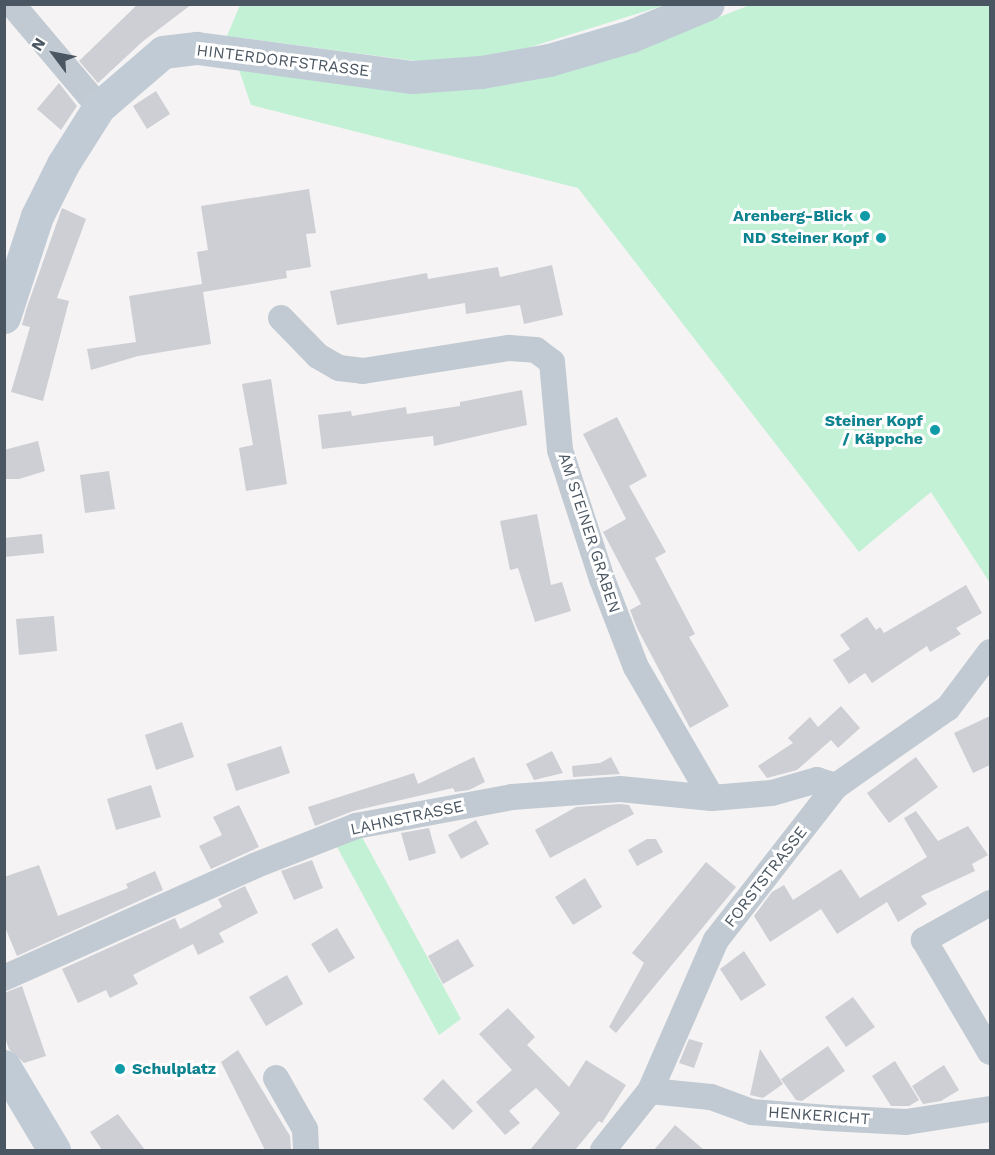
<!DOCTYPE html>
<html>
<head>
<meta charset="utf-8">
<style>
  body { margin:0 }
  #map { position:relative; width:995px; height:1155px; overflow:hidden; background:#f5f3f3; font-family:"Work Sans",sans-serif }
  div>[style] { position:absolute }
  [style*='--x'] { left:calc(var(--x)*1px); top:calc(var(--y)*1px); width:calc(var(--w)*1px); rotate:calc(var(--a)*1deg) }
  .green>* { inset:0; background:#c3f1d5 }
  .building>* { inset:0; background:#cdcfd5 }
  .street>* { height:26px; margin:-13px; padding:0 13px; transform-origin:13px; border-radius:13px; background:#c1cad2 }
  .secondary>* { height:33px; margin:-16.5px; padding:0 16.5px; transform-origin:16.5px; border-radius:16.5px; background:#c1cbd6 }
  .dots>* { width:16px; height:16px; translate:-50% -50%; box-sizing:border-box; border:3px solid #fff; border-radius:50% }
  span { translate:-50% -50%; white-space:nowrap; text-align:center; line-height:1.15; -webkit-text-stroke:6px #fff; paint-order:stroke }
  .street-label { font-size:16px; color:#4a5661 }
  .culture-label { font-size:16px; color:#0d838f; font-weight:700 }
  .right { translate:-100% -50%; text-align:right }
  .left { translate:0 -50%; text-align:left }
  .frame { position:absolute; inset:0; border:6px solid #4a5661; pointer-events:none }
  .north { position:absolute; left:24px; top:24px; width:60px; height:60px; -webkit-text-stroke:4px #fff; paint-order:stroke; rotate:302deg; font-size:16px; font-weight:700; line-height:24px; text-align:center; color:#4a5661 }
  .north::after { content:''; display:block; margin:auto; width:21px; height:27px; background:#4a5661; clip-path:polygon(50% 0,100% 100%,50% 72%,0 100%) }
</style>
</head>
<body>
<div id="map">
  <div class="green">
    <div style="clip-path:polygon(240px 5px,665px 5px,527px 48px,470px 59px,416px 61px,227px 36px)"></div>
    <div style="clip-path:polygon(750px 5px,990px 5px,990px 583px,931px 492px,859px 552px,578px 188px,251px 105px,237px 64px,396px 90px,638px 49px)"></div>
    <div style="clip-path:polygon(356px 826px,461px 1019px,439px 1035px,331px 836px)"></div>
  </div>
  <div class="building">
    <div style="clip-path:polygon(138px 4px,192px 4px,142px 42px,98px 83px,79px 61px)"></div>
    <div style="clip-path:polygon(59px 83px,77px 106px,61px 130px,37px 109px)"></div>
    <div style="clip-path:polygon(156px 91px,170px 114px,147px 129px,133px 106px)"></div>
    <div style="clip-path:polygon(309px 189px,316px 233px,306px 234px,311px 267px,286px 271px,287px 278px,203px 292px,211px 344px,138px 356px,91px 370px,87px 349px,136px 342px,129px 296px,202px 284px,197px 252px,208px 250px,201px 206px)"></div>
    <div style="clip-path:polygon(62px 208px,86px 219px,57px 298px,69px 301px,43px 401px,11px 392px,30px 327px,22px 325px,26px 310px)"></div>
    <div style="clip-path:polygon(552px 265px,563px 315px,524px 324px,520px 305px,466px 314px,465px 303px,337px 325px,330px 291px,427px 273px,428px 279px,498px 267px,500px 277px)"></div>
    <div style="clip-path:polygon(271px 379px,287px 484px,246px 491px,239px 448px,253px 445px,242px 384px)"></div>
    <div style="clip-path:polygon(522px 390px,527px 425px,434px 446px,433px 436px,322px 449px,318px 415px,351px 411px,352px 416px,406px 407px,407px 414px,460px 406px,460px 402px)"></div>
    <div style="clip-path:polygon(617px 417px,647px 476px,629px 486px,666px 552px,655px 558px,695px 634px,689px 637px,729px 706px,690px 728px,637px 628px,630px 610px,641px 604px,603px 532px,626px 519px,583px 434px)"></div>
    <div style="clip-path:polygon(38px 441px,45px 471px,19px 479px,4px 479px,4px 450px)"></div>
    <div style="clip-path:polygon(109px 471px,115px 509px,85px 513px,80px 475px)"></div>
    <div style="clip-path:polygon(537px 514px,551px 585px,562px 582px,571px 611px,535px 622px,518px 568px,510px 570px,500px 521px)"></div>
    <div style="clip-path:polygon(42px 534px,44px 553px,4px 557px,4px 538px)"></div>
    <div style="clip-path:polygon(966px 585px,982px 613px,956px 628px,961px 634px,930px 652px,927px 646px,872px 683px,865px 673px,849px 684px,833px 660px,850px 649px,840px 635px,867px 617px,876px 630px,880px 627px,884px 633px)"></div>
    <div style="clip-path:polygon(54px 616px,57px 651px,19px 655px,16px 619px)"></div>
    <div style="clip-path:polygon(841px 706px,860px 728px,838px 748px,831px 740px,797px 770px,767px 778px,758px 766px,793px 743px,788px 738px,810px 717px,818px 727px)"></div>
    <div style="clip-path:polygon(990px 716px,990px 765px,973px 773px,954px 733px)"></div>
    <div style="clip-path:polygon(182px 722px,194px 757px,156px 770px,145px 735px)"></div>
    <div style="clip-path:polygon(281px 746px,290px 773px,236px 791px,227px 764px)"></div>
    <div style="clip-path:polygon(552px 751px,563px 773px,534px 780px,526px 764px)"></div>
    <div style="clip-path:polygon(474px 757px,485px 782px,469px 790px,455px 792px,453px 788px,353px 811px,315px 826px,308px 807px,414px 773px,418px 784px)"></div>
    <div style="clip-path:polygon(611px 757px,620px 774px,573px 777px,572px 766px,600px 763px)"></div>
    <div style="clip-path:polygon(916px 757px,938px 787px,889px 823px,867px 793px)"></div>
    <div style="clip-path:polygon(151px 785px,161px 817px,116px 830px,107px 799px)"></div>
    <div style="clip-path:polygon(620px 804px,629px 805px,634px 814px,550px 858px,535px 830px,576px 807px)"></div>
    <div style="clip-path:polygon(239px 805px,259px 847px,211px 869px,199px 846px,222px 835px,213px 817px)"></div>
    <div style="clip-path:polygon(916px 811px,938px 841px,968px 826px,988px 855px,972px 864px,975px 871px,921px 896px,927px 904px,898px 922px,887px 902px,837px 934px,821px 909px,770px 942px,754px 916px,772px 892px,784px 885px,793px 900px,841px 869px,860px 898px,927px 857px,904px 818px)"></div>
    <div style="clip-path:polygon(476px 820px,489px 844px,461px 859px,448px 835px)"></div>
    <div style="clip-path:polygon(429px 828px,436px 853px,409px 861px,401px 833px)"></div>
    <div style="clip-path:polygon(647px 839px,656px 839px,663px 852px,637px 866px,628px 850px)"></div>
    <div style="clip-path:polygon(312px 860px,323px 888px,294px 900px,281px 871px)"></div>
    <div style="clip-path:polygon(706px 862px,736px 887px,616px 1033px,609px 1027px,644px 963px,632px 953px)"></div>
    <div style="clip-path:polygon(39px 865px,58px 916px,128px 888px,126px 884px,155px 871px,163px 890px,17px 956px,4px 925px,4px 877px)"></div>
    <div style="clip-path:polygon(585px 878px,602px 907px,573px 925px,555px 897px)"></div>
    <div style="clip-path:polygon(245px 886px,258px 913px,219px 933px,224px 942px,198px 955px,193px 944px,133px 975px,138px 984px,110px 998px,106px 990px,78px 1003px,62px 969px,175px 918px,180px 929px,222px 907px,218px 899px)"></div>
    <div style="clip-path:polygon(337px 928px,355px 958px,329px 973px,311px 944px)"></div>
    <div style="clip-path:polygon(458px 939px,474px 966px,443px 984px,428px 956px)"></div>
    <div style="clip-path:polygon(744px 951px,766px 985px,741px 1001px,720px 969px)"></div>
    <div style="clip-path:polygon(287px 975px,303px 1004px,266px 1026px,249px 997px)"></div>
    <div style="clip-path:polygon(22px 986px,46px 1056px,24px 1063px,9px 1049px,4px 1035px,4px 993px)"></div>
    <div style="clip-path:polygon(853px 997px,875px 1027px,846px 1047px,825px 1017px)"></div>
    <div style="clip-path:polygon(508px 1008px,535px 1037px,527px 1045px,569px 1087px,586px 1060px,626px 1085px,602px 1123px,599px 1121px,575px 1150px,530px 1150px,560px 1113px,536px 1088px,509px 1111px,520px 1123px,505px 1135px,476px 1102px,512px 1070px,479px 1034px)"></div>
    <div style="clip-path:polygon(689px 1039px,703px 1043px,694px 1068px,679px 1063px)"></div>
    <div style="clip-path:polygon(828px 1046px,845px 1071px,802px 1101px,796px 1100px,781px 1079px)"></div>
    <div style="clip-path:polygon(760px 1049px,783px 1084px,763px 1098px,750px 1095px)"></div>
    <div style="clip-path:polygon(238px 1050px,290px 1136px,291px 1150px,265px 1150px,221px 1062px)"></div>
    <div style="clip-path:polygon(895px 1061px,919px 1100px,909px 1106px,891px 1106px,872px 1076px)"></div>
    <div style="clip-path:polygon(944px 1065px,959px 1090px,941px 1101px,923px 1104px,912px 1086px)"></div>
    <div style="clip-path:polygon(443px 1079px,473px 1111px,453px 1130px,423px 1099px)"></div>
    <div style="clip-path:polygon(118px 1114px,145px 1150px,102px 1150px,90px 1132px)"></div>
    <div style="clip-path:polygon(675px 1125px,704px 1150px,654px 1150px)"></div>
  </div>
  <div class="street">
    <div style="--x:12;--y:4;--w:135;--a:49.8"></div>
    <div style="--x:281;--y:318;--w:53;--a:45.8"></div>
    <div style="--x:318;--y:356;--w:24;--a:30"></div>
    <div style="--x:339;--y:368;--w:24;--a:7"></div>
    <div style="--x:363;--y:371;--w:148;--a:-9"></div>
    <div style="--x:509;--y:348;--w:27;--a:4"></div>
    <div style="--x:536;--y:350;--w:20;--a:37"></div>
    <div style="--x:552;--y:362;--w:88;--a:84.8"></div>
    <div style="--x:560;--y:450;--w:136;--a:72"></div>
    <div style="--x:602;--y:579;--w:94;--a:68.9"></div>
    <div style="--x:636;--y:667;--w:151;--a:59.9"></div>
    <div style="--x:990;--y:903;--w:76;--a:150.7"></div>
    <div style="--x:924;--y:940;--w:130;--a:59.5"></div>
    <div style="--x:4;--y:978;--w:274;--a:-24.1"></div>
    <div style="--x:254;--y:866;--w:110;--a:-21.4"></div>
    <div style="--x:356;--y:826;--w:159;--a:-10.5"></div>
    <div style="--x:512;--y:797;--w:108;--a:-4.2"></div>
    <div style="--x:620;--y:789;--w:92;--a:5.6"></div>
    <div style="--x:712;--y:798;--w:60;--a:-4.8"></div>
    <div style="--x:772;--y:793;--w:47;--a:-16.1"></div>
    <div style="--x:817;--y:780;--w:20;--a:18"></div>
    <div style="--x:276;--y:1078;--w:59;--a:60.4"></div>
    <div style="--x:305;--y:1129;--w:21;--a:87"></div>
    <div style="--x:650;--y:1091;--w:61;--a:5.6"></div>
    <div style="--x:711;--y:1097;--w:44;--a:20.1"></div>
    <div style="--x:752;--y:1112;--w:76;--a:4.5"></div>
    <div style="--x:828;--y:1118;--w:78;--a:2.9"></div>
    <div style="--x:906;--y:1122;--w:85;--a:-8.8"></div>
    <div style="--x:603;--y:1150;--w:75;--a:-51.5"></div>
    <div style="--x:650;--y:1091;--w:165;--a:-66.4"></div>
    <div style="--x:716;--y:940;--w:195;--a:-52.1"></div>
    <div style="--x:836;--y:786;--w:136;--a:-34.9"></div>
    <div style="--x:948;--y:708;--w:70;--a:-53.1"></div>
  </div>
  <div class="secondary">
    <div style="--x:4;--y:317;--w:106;--a:-71.9"></div>
    <div style="--x:37;--y:216;--w:58;--a:-63.4"></div>
    <div style="--x:63;--y:164;--w:67;--a:-57.7"></div>
    <div style="--x:99;--y:107;--w:84;--a:-40.7"></div>
    <div style="--x:163;--y:52;--w:34;--a:-7"></div>
    <div style="--x:197;--y:48;--w:217;--a:7.7"></div>
    <div style="--x:412;--y:77;--w:69;--a:-4.1"></div>
    <div style="--x:481;--y:72;--w:69;--a:-10"></div>
    <div style="--x:549;--y:60;--w:85;--a:-16.3"></div>
    <div style="--x:631;--y:36;--w:83;--a:-22.6"></div>
    <div style="--x:4;--y:1066;--w:98;--a:59.2"></div>
  </div>
  <div class="dots">
    <div style="left:865px;top:216px;background:#0f9aa8"></div>
    <div style="left:881px;top:238px;background:#0f9aa8"></div>
    <div style="left:935px;top:430px;background:#0f9aa8"></div>
    <div style="left:120px;top:1069px;background:#0f9aa8"></div>
  </div>
  <div class="street-label">
    <span style="left:283px;top:61px;rotate:7deg">HINTERDORFSTRASSE</span>
    <span style="left:589px;top:533px;rotate:72deg">AM STEINER GRABEN</span>
    <span style="left:407px;top:818px;rotate:-12deg">LAHNSTRASSE</span>
    <span style="left:766px;top:877px;rotate:-52deg">FORSTSTRASSE</span>
    <span style="left:819px;top:1116px;rotate:4deg">HENKERICHT</span>
  </div>
  <div class="culture-label">
    <span class="right" style="left:853px;top:216px">Arenberg-Blick</span>
    <span class="right" style="left:869px;top:238px">ND Steiner Kopf</span>
    <span class="right" style="left:923px;top:430px">Steiner Kopf<br>/ Käppche</span>
    <span class="left" style="left:132px;top:1069px">Schulplatz</span>
  </div>
  <div class="frame"></div>
  <div class="north">N</div>
</div>
</body>
</html>
